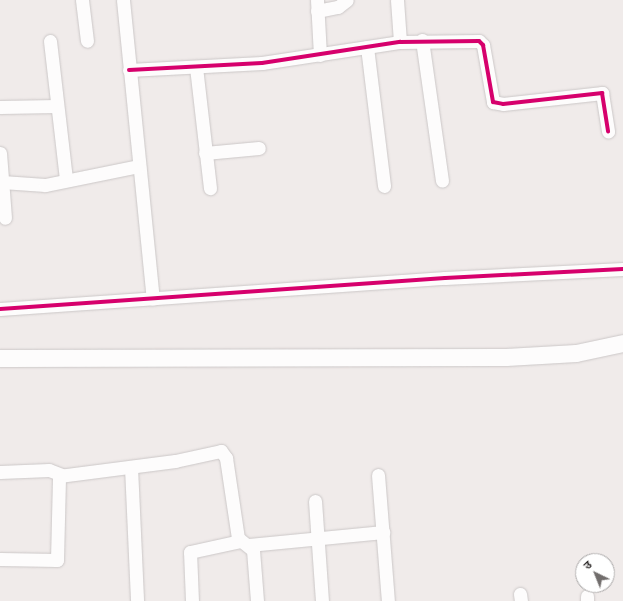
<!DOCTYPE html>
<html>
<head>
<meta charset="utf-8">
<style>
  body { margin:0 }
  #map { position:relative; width:623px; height:601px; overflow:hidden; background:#f0ebea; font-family:Inter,"Noto Sans Devanagari",sans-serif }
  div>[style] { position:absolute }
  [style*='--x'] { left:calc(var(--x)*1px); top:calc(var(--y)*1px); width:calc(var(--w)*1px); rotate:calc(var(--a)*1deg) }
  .roads { filter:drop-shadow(0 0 1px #cbc7c7) drop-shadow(0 0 1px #cbc7c7) }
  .minor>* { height:13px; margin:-6.5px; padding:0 6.5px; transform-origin:6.5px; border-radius:6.5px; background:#fdfcfc }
  .tertiary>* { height:17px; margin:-8.5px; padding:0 8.5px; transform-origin:8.5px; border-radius:8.5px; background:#fdfcfc }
  .cycleway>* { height:4px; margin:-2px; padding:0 2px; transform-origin:2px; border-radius:2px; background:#d6006c }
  span { translate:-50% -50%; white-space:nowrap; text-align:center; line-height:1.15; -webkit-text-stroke:4px #fff; paint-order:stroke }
  .north { position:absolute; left:575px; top:553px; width:40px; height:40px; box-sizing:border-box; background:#fff; border:1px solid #aba9a9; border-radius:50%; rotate:317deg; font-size:11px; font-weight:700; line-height:16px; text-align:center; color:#2d2928 }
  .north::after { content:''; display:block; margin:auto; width:14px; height:18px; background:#716d6c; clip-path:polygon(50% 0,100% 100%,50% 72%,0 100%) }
</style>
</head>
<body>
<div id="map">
  <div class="roads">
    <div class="minor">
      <div style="--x:82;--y:0;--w:41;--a:83"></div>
      <div style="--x:123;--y:0;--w:300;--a:84.3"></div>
      <div style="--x:317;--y:0;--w:55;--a:86.9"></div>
      <div style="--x:397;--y:0;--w:42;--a:85.9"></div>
      <div style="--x:317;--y:11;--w:21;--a:-11"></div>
      <div style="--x:338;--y:7;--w:11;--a:-38"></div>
      <div style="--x:422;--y:40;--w:142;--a:81.9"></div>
      <div style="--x:50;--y:41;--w:140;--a:83.4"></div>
      <div style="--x:367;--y:47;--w:140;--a:83"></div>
      <div style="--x:196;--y:67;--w:122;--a:83.4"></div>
      <div style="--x:129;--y:70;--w:133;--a:-3"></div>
      <div style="--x:262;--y:63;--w:140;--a:-8.7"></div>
      <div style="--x:400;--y:42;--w:79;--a:-0.7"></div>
      <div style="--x:479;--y:41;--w:6;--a:45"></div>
      <div style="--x:483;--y:45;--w:58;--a:80"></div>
      <div style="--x:493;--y:102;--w:10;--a:11"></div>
      <div style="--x:503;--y:104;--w:100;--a:-6.3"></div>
      <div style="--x:602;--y:93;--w:39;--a:81"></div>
      <div style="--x:0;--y:107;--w:57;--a:-1"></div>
      <div style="--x:0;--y:153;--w:65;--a:85.6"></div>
      <div style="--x:205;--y:153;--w:54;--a:-5.3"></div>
      <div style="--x:2;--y:182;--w:43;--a:4"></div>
      <div style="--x:45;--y:185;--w:96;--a:-11.4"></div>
      <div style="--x:0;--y:309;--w:446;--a:-4"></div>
      <div style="--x:445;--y:278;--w:178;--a:-2.9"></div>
      <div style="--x:131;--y:467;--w:134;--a:87.4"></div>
      <div style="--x:0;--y:472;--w:49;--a:-2.3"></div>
      <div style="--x:49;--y:470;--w:14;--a:21"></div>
      <div style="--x:378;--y:475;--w:126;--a:85.5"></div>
      <div style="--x:315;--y:501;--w:100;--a:86"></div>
      <div style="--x:249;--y:545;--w:135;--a:-5.5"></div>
      <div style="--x:0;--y:559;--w:57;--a:1"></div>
      <div style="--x:57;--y:560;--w:84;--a:-88.6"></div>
      <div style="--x:59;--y:476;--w:117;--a:-7.4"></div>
      <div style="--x:175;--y:461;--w:47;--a:-12.3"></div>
      <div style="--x:221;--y:451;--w:9;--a:54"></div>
      <div style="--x:226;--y:458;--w:81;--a:81.5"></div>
      <div style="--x:238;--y:538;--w:19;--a:39"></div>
      <div style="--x:253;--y:550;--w:51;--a:85.5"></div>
      <div style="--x:520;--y:594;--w:7;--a:82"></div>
      <div style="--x:587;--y:596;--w:5;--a:90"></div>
      <div style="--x:192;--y:601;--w:49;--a:-92.3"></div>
      <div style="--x:190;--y:552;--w:51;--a:-12.4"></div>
    </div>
    <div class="tertiary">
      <div style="--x:0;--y:358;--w:506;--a:-0.11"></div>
      <div style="--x:506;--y:357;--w:70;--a:-3.3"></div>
      <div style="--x:576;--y:353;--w:48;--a:-12"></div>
    </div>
  </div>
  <div class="cycleway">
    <div style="--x:129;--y:70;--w:133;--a:-3"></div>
    <div style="--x:262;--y:63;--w:140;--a:-8.7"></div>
    <div style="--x:400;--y:42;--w:79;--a:-0.7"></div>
    <div style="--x:479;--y:41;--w:6;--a:45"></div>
    <div style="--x:483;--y:45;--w:58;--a:80"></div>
    <div style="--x:493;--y:102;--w:10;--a:11"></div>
    <div style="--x:503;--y:104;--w:100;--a:-6.3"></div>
    <div style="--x:602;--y:93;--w:39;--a:81"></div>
    <div style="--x:0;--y:309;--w:446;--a:-4"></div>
    <div style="--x:445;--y:278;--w:178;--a:-2.9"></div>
  </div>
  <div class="north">उ</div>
</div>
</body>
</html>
